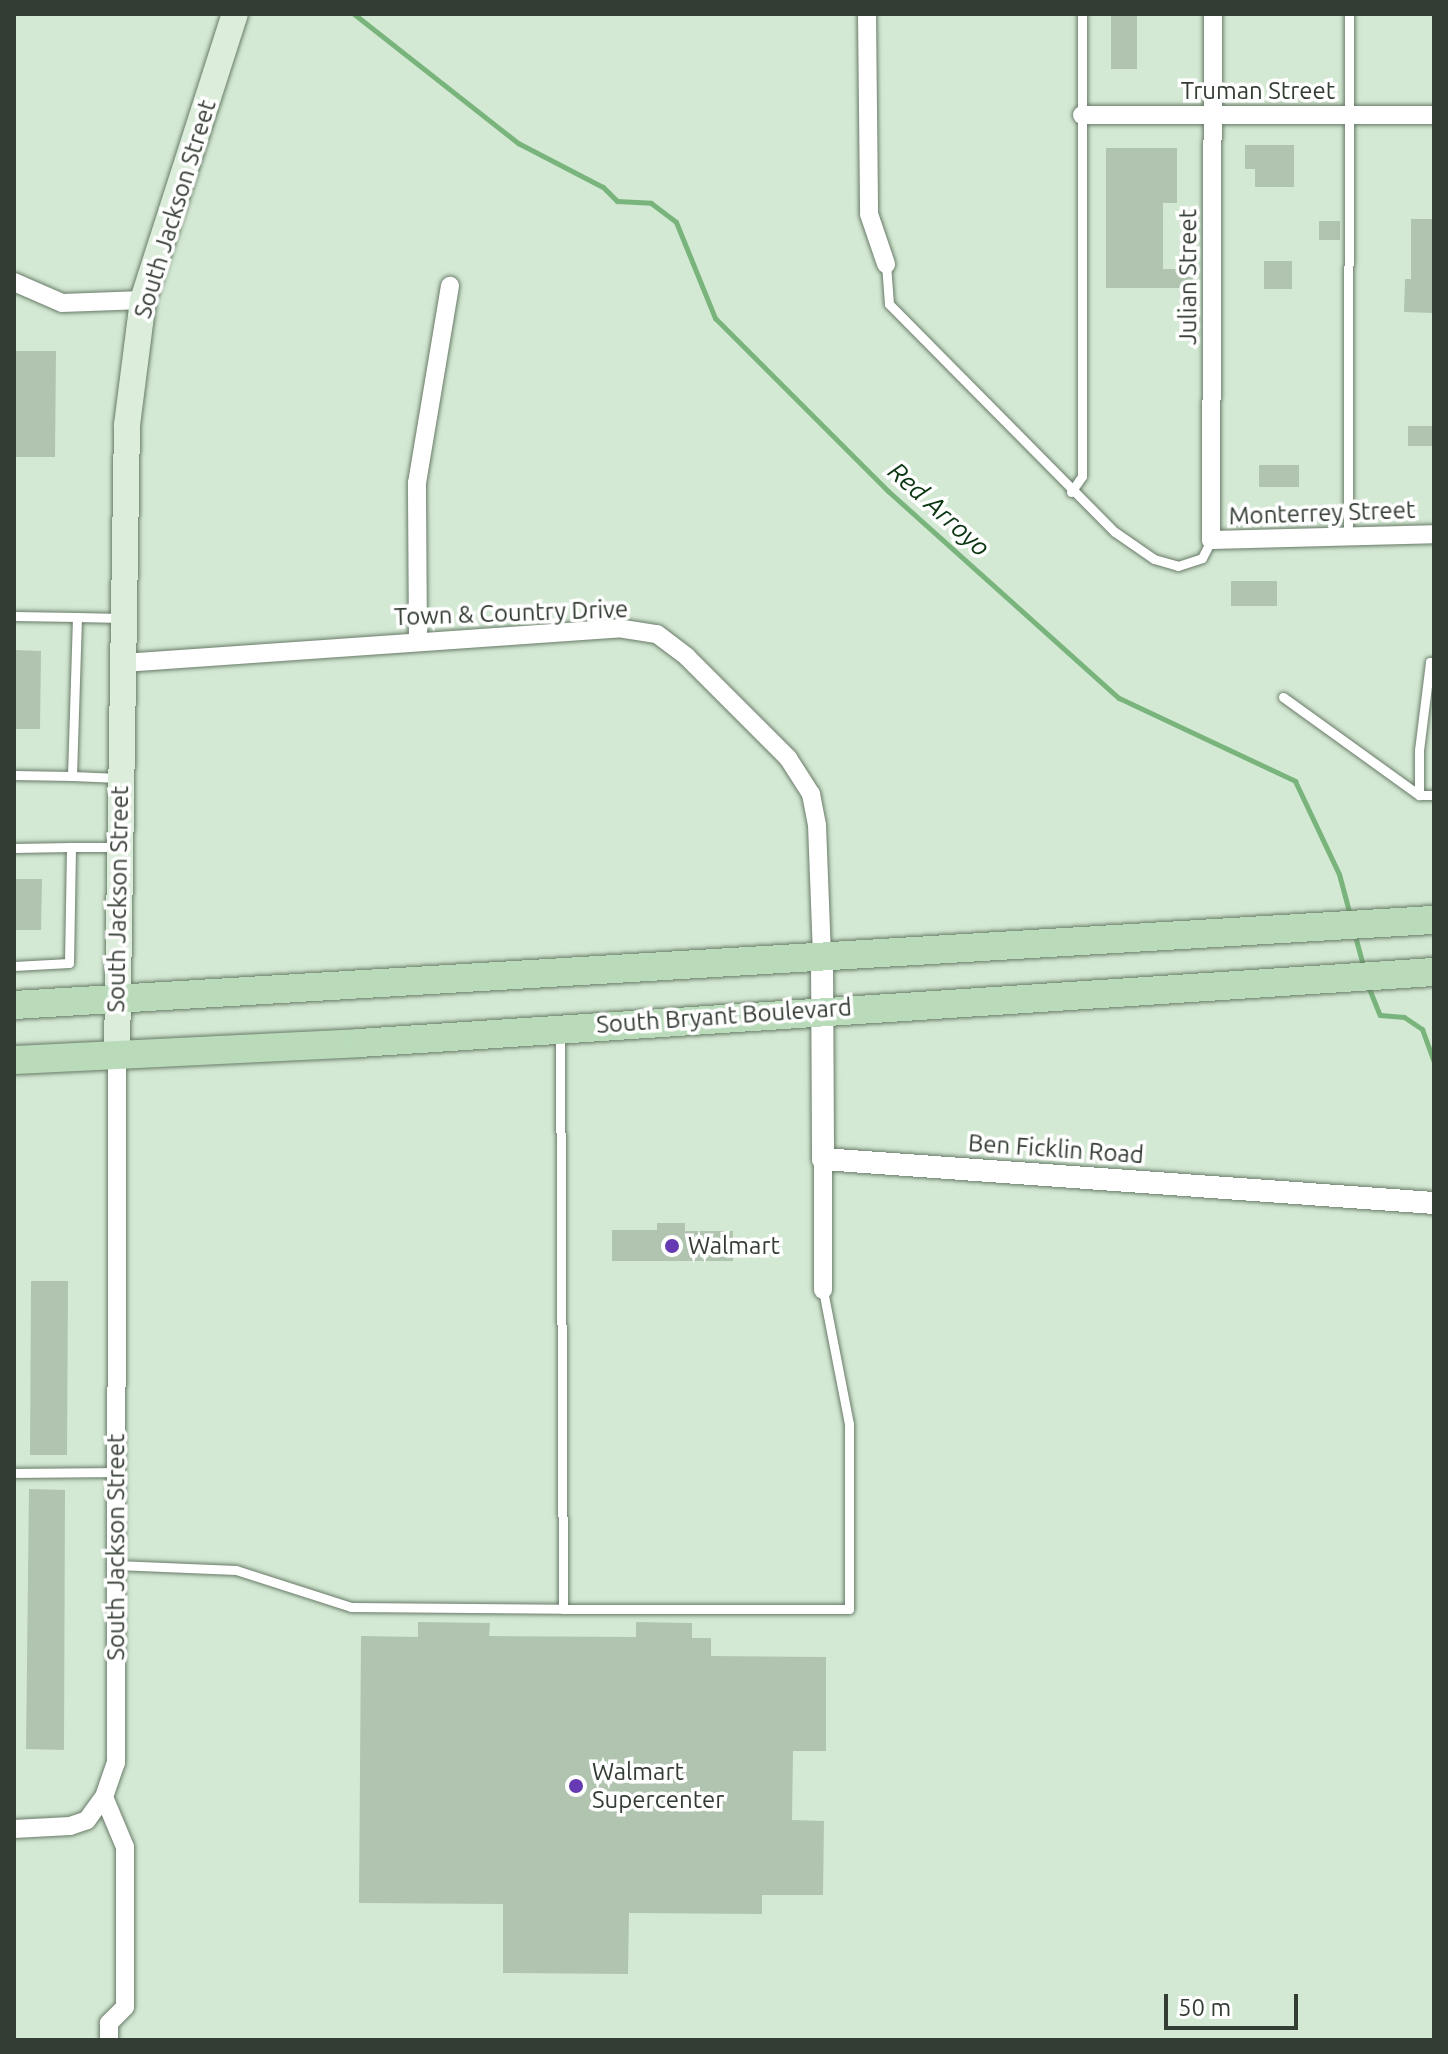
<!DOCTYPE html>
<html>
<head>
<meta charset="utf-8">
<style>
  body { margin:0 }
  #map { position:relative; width:1448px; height:2054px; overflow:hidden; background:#d4e9d4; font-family:Ubuntu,sans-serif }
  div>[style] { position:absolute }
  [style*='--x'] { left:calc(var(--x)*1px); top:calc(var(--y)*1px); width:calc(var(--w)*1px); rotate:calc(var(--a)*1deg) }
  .stream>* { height:5px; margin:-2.5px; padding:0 2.5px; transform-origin:2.5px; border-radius:2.5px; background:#79b47c }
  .building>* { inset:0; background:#b0c4b0 }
  .roads { filter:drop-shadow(0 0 2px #687b68) drop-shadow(0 0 2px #687b68) }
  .service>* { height:9px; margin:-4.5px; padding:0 4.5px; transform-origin:4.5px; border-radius:4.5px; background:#fff }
  .minor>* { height:18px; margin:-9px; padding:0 9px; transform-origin:9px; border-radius:9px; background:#fff }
  .tertiary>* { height:22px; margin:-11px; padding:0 11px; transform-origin:11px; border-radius:11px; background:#fff }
  .secondary>* { height:26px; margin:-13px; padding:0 13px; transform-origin:13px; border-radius:13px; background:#dceddc }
  .primary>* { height:28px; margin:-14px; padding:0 14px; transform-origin:14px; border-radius:14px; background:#b9dbba }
  .dots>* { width:22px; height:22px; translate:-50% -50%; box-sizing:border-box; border:4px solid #fff; border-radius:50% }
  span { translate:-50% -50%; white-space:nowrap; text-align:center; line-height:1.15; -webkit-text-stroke:7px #fff; paint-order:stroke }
  .street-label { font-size:24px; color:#343d34 }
  .poi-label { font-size:24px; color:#343d34 }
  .left { translate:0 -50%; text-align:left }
  .water-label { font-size:26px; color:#0b3611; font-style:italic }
  .frame { position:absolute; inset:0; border:16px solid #343d34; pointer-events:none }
  .scale { position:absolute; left:1164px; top:1994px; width:134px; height:36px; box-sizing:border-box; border:4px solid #343d34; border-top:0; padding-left:10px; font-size:24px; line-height:28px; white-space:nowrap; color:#343d34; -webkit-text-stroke:6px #fff; paint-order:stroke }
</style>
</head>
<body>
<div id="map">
  <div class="stream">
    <div style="--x:354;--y:14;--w:209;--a:38.2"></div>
    <div style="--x:518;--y:143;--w:96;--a:27.4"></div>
    <div style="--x:603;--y:187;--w:20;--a:45"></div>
    <div style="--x:617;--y:201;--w:34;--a:3"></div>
    <div style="--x:651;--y:203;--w:31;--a:37"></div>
    <div style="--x:676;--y:222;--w:104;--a:67.9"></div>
    <div style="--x:715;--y:318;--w:245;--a:45"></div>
    <div style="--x:888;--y:491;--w:310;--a:41.9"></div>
    <div style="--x:1119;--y:698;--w:195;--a:25.2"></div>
    <div style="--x:1295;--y:781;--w:103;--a:64.7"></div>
    <div style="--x:1339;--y:874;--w:42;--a:75"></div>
    <div style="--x:1354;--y:932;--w:38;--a:75"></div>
    <div style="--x:1368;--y:986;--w:31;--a:68"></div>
    <div style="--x:1380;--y:1015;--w:24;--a:5"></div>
    <div style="--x:1404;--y:1017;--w:22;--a:34"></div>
    <div style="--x:1422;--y:1029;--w:35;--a:70"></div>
  </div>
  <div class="building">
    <div style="clip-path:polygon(1111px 14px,1137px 14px,1137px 69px,1111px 69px)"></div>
    <div style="clip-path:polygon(1245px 145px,1294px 145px,1294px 187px,1255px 187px,1255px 169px,1245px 169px)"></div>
    <div style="clip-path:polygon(1106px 148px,1177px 148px,1177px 203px,1163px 203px,1163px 269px,1193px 269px,1193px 288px,1106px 288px)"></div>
    <div style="clip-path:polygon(1411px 219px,1434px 219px,1434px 313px,1404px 312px,1405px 279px,1411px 279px)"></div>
    <div style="clip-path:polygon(1319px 221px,1340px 221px,1340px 240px,1319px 240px)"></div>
    <div style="clip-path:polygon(1264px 261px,1292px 261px,1292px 289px,1264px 289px)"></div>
    <div style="clip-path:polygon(14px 351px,56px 351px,55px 457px,14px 457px)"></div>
    <div style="clip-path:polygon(1408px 426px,1434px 426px,1434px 446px,1408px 446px)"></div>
    <div style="clip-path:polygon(1259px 465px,1299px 465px,1299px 487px,1259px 487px)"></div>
    <div style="clip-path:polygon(1231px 581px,1277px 581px,1277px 606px,1231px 606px)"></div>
    <div style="clip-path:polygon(14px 650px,41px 651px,40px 729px,14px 729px)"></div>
    <div style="clip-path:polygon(14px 879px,42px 879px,41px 930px,14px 930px)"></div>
    <div style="clip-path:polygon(657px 1223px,685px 1223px,685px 1231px,733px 1231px,733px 1261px,612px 1261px,612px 1230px,657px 1230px)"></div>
    <div style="clip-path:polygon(31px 1281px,68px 1281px,67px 1455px,30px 1455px)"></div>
    <div style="clip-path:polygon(29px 1489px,65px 1490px,64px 1750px,26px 1749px)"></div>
    <div style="clip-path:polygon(418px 1622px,490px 1623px,489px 1636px,636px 1637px,636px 1622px,692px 1623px,692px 1638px,711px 1638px,711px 1656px,826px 1657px,826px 1751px,793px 1751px,792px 1820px,824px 1821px,823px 1895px,762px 1895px,762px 1914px,629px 1913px,628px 1974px,503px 1973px,503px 1904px,359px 1903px,361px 1636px,418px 1637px)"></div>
  </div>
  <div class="roads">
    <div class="service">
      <div style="--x:886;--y:264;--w:40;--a:85.7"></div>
      <div style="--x:889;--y:304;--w:321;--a:45.3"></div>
      <div style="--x:1115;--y:532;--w:47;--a:34.7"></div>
      <div style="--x:1154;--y:559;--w:25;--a:16"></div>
      <div style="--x:1178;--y:566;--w:25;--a:-18"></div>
      <div style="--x:1202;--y:558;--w:20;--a:-63"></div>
      <div style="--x:1071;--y:492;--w:19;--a:-55"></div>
      <div style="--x:1082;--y:476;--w:462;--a:-90"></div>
      <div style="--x:1348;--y:536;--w:522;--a:-89.89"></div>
      <div style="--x:14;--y:616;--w:63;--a:0.9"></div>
      <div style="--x:77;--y:617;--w:159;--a:91.8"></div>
      <div style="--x:72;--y:776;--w:58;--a:-179"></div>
      <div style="--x:77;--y:617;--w:45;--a:1.3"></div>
      <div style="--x:1434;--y:662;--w:4;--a:180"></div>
      <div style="--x:1430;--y:662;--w:89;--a:97.1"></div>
      <div style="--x:1419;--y:750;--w:45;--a:90"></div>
      <div style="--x:1419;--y:795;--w:15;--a:0"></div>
      <div style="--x:1283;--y:697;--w:168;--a:35.8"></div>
      <div style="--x:72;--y:776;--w:47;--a:2.4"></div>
      <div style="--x:14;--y:848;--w:57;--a:-1"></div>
      <div style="--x:14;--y:966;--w:55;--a:-3.1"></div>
      <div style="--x:69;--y:963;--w:116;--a:-89"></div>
      <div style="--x:71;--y:847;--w:45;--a:0"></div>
      <div style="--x:560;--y:1035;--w:574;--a:89.7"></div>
      <div style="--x:563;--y:1609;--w:286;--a:0"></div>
      <div style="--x:849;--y:1609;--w:185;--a:-90"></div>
      <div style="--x:849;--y:1424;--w:136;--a:-101"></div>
      <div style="--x:14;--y:1473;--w:102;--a:-0.6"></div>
      <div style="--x:116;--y:1565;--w:120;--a:2.4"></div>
      <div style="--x:236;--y:1570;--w:121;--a:17.8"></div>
      <div style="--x:351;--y:1607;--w:212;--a:0.5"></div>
    </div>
    <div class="minor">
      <div style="--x:867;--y:14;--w:200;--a:89.4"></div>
      <div style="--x:869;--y:214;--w:53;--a:71.2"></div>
      <div style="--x:1213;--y:14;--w:526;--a:90.22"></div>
      <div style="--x:1211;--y:540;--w:223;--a:-1.5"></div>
      <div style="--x:1082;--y:115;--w:352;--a:0"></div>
      <div style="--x:14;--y:282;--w:52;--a:23.6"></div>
      <div style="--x:62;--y:303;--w:81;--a:-2.1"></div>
      <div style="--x:418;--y:639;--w:156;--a:-90.4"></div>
      <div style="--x:417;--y:483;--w:200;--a:-80.5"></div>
      <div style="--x:123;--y:663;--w:496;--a:-4"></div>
      <div style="--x:618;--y:628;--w:39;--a:9"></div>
      <div style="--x:657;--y:634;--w:38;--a:37"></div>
      <div style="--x:687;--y:657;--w:143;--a:45"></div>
      <div style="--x:788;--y:758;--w:43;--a:57.4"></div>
      <div style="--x:811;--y:794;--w:32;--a:79"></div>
      <div style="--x:817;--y:825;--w:133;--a:87.8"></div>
      <div style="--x:823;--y:1159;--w:131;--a:90"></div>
      <div style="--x:104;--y:1797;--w:54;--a:67.2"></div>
      <div style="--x:125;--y:1847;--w:160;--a:90"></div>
      <div style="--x:125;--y:2007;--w:23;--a:135"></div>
      <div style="--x:109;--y:2023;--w:17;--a:90"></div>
      <div style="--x:14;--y:1829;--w:56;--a:-3.1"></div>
      <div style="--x:70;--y:1826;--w:18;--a:-19"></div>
      <div style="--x:87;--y:1820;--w:29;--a:-54"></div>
      <div style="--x:104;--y:1797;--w:36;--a:-71"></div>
      <div style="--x:116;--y:1763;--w:710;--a:-89.92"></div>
    </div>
    <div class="tertiary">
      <div style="--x:822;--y:958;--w:201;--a:89.7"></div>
      <div style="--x:823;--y:1159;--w:613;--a:4.12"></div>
    </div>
    <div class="secondary">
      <div style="--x:117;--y:1053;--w:628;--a:-89.09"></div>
      <div style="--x:127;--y:425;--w:126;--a:-82.7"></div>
      <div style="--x:143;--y:300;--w:300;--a:-72.2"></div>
    </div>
    <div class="primary">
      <div style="--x:14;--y:1005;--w:1423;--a:-3.43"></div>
      <div style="--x:14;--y:1060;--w:345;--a:-2.8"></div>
      <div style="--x:359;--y:1043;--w:1077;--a:-3.78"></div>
    </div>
  </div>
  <div class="dots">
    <div style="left:672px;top:1246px;background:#653ab2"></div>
    <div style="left:576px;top:1786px;background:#653ab2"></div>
  </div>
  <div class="street-label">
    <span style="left:1258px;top:91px">Truman Street</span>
    <span style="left:175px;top:209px;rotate:-73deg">South Jackson Street</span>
    <span style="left:1188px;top:277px;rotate:-90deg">Julian Street</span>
    <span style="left:1322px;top:513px;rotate:-2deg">Monterrey Street</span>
    <span style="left:511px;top:613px;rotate:-2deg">Town &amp; Country Drive</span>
    <span style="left:118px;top:899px;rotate:-89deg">South Jackson Street</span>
    <span style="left:724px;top:1016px;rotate:-4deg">South Bryant Boulevard</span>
    <span style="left:1056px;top:1149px;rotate:4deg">Ben Ficklin Road</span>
    <span style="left:116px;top:1547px;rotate:-90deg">South Jackson Street</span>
  </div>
  <div class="poi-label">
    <span class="left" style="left:688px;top:1246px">Walmart</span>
    <span class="left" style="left:592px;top:1786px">Walmart<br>Supercenter</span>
  </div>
  <div class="water-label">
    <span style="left:939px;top:509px;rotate:42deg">Red Arroyo</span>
  </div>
  <div class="frame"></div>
  <div class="scale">50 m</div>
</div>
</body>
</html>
